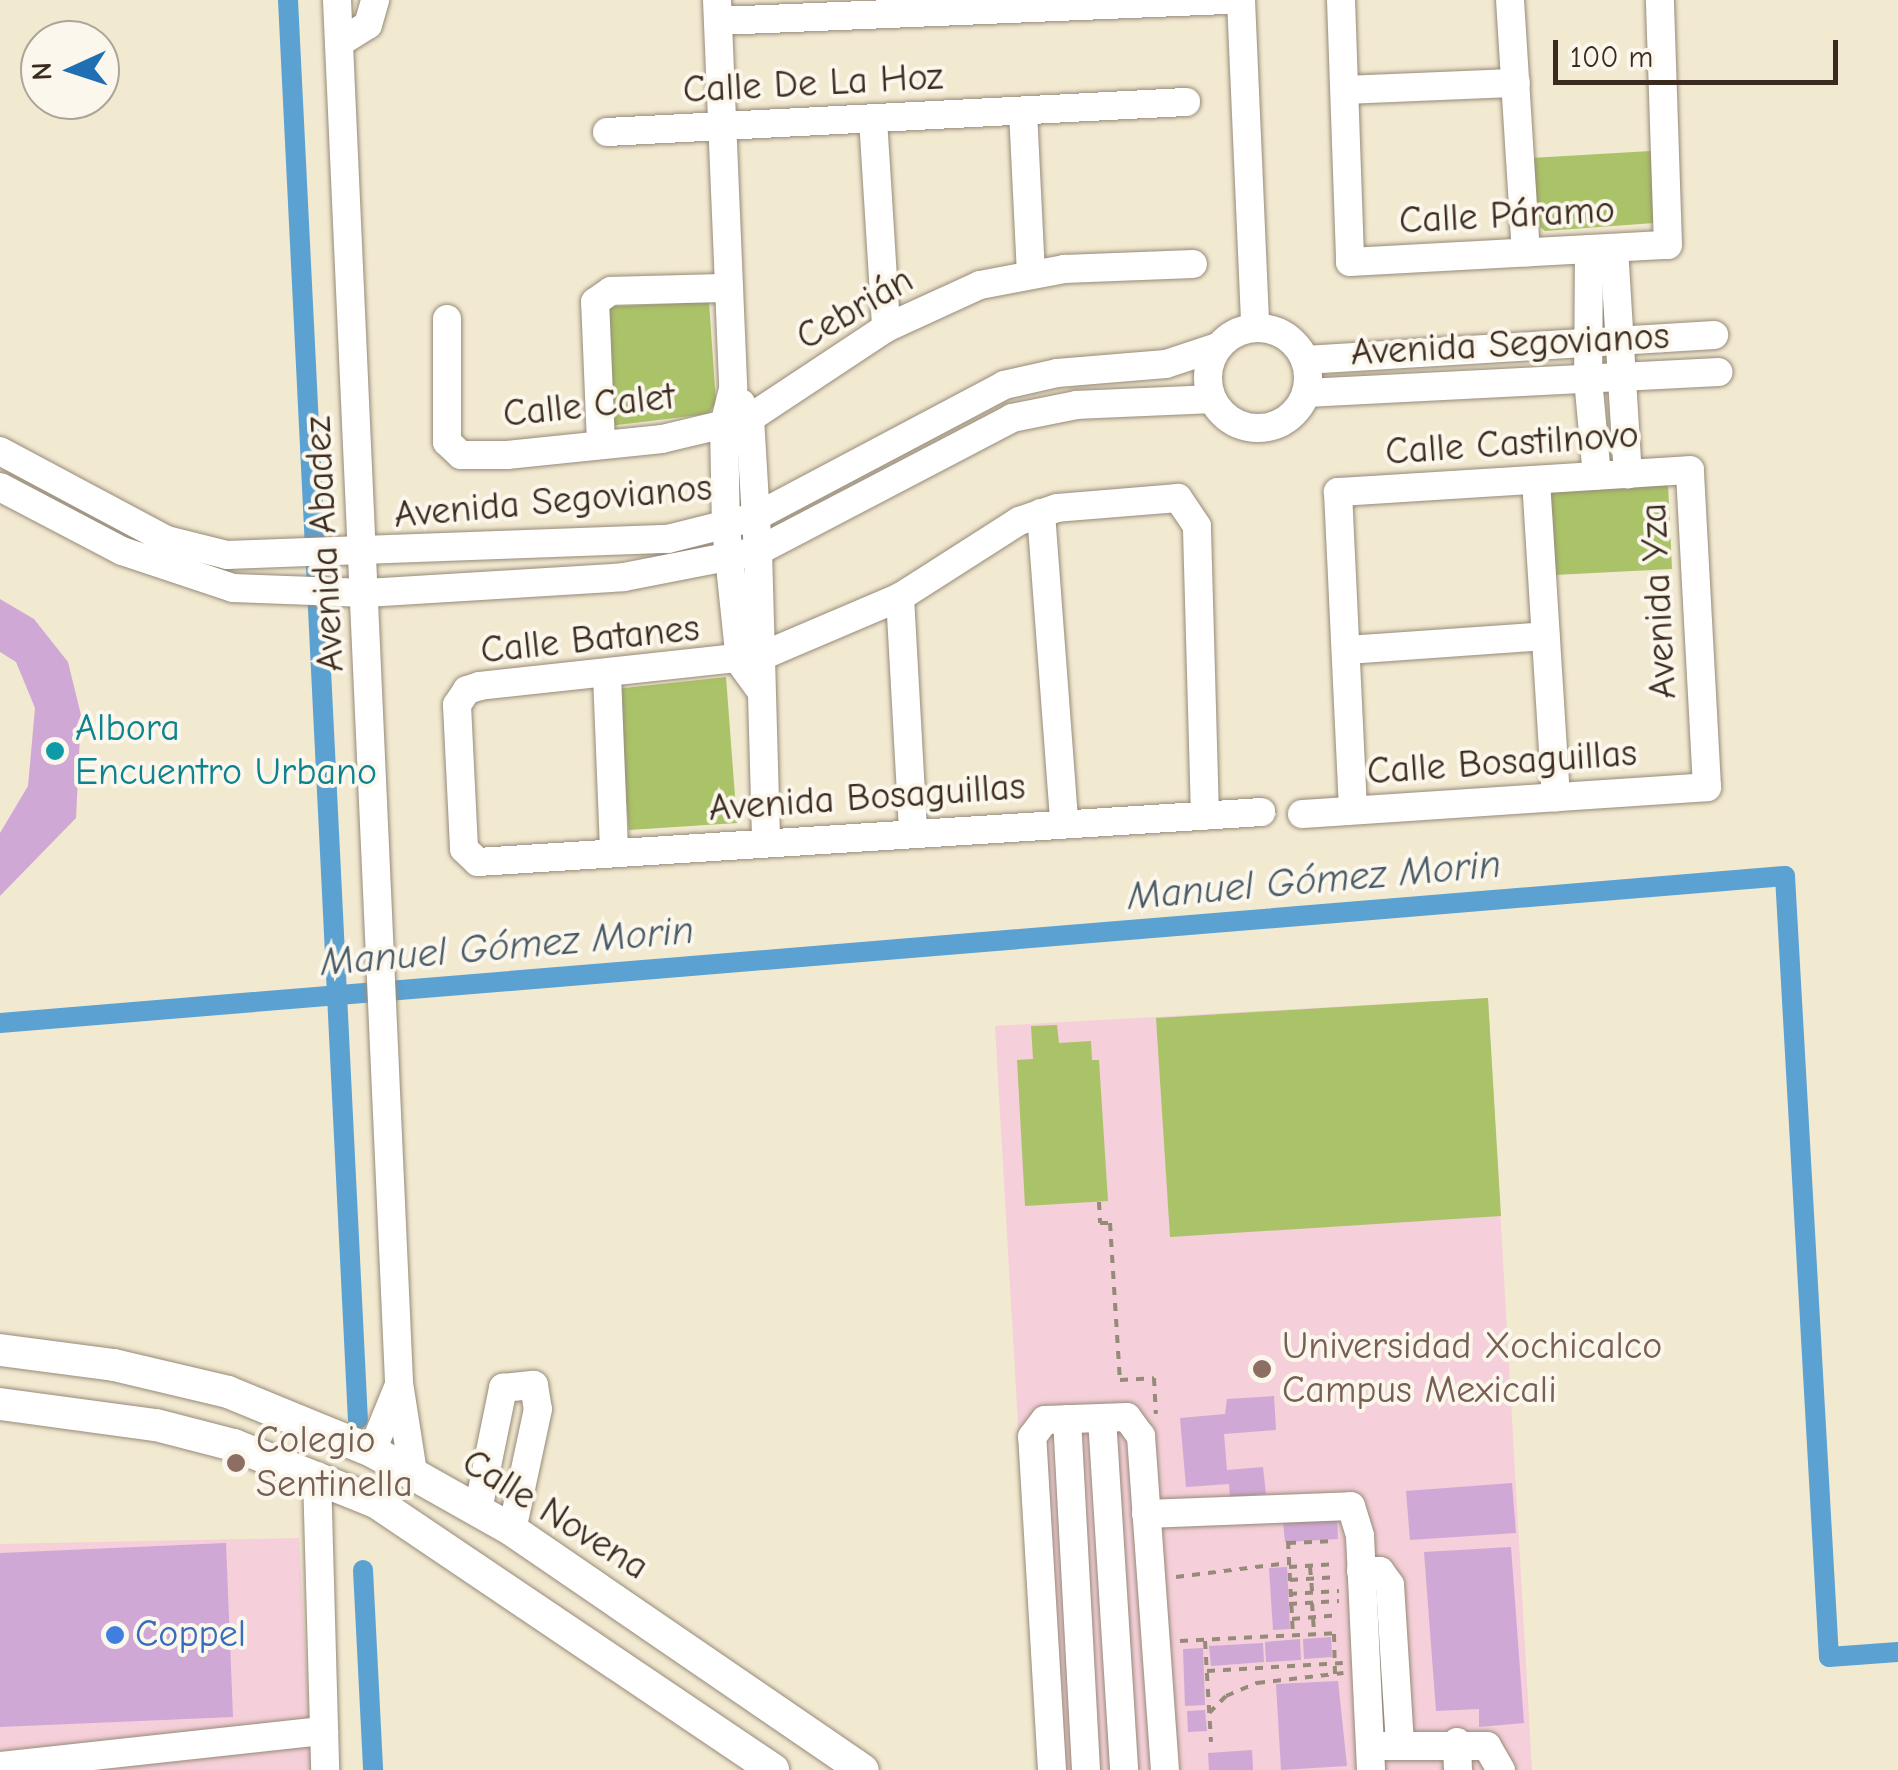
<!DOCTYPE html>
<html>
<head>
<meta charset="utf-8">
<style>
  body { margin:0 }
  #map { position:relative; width:1898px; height:1770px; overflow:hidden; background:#f2e9d1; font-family:"Comic Neue",sans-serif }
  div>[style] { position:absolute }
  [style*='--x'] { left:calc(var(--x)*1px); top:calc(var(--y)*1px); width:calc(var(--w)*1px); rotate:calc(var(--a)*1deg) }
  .built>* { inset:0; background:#f5cfd9 }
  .green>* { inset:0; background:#aac268 }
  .canal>* { height:20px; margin:-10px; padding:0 10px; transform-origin:10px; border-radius:10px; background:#5ba1d1 }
  .building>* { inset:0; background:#d0a8d5 }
  .path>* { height:4px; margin-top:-2px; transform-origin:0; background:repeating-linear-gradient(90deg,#968a78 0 8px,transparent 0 16px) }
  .roads { filter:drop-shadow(0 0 2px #968a78) drop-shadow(0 0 2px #968a78) }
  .minor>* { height:28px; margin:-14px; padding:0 14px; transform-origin:14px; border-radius:14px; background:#fff }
  .minor>.ring { margin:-14px; padding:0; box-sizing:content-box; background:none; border:28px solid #fff; border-radius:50% }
  .major>* { height:32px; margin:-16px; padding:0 16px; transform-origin:16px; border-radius:16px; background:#fff }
  .dots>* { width:28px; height:28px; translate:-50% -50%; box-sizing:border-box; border:5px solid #fbf7ec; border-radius:50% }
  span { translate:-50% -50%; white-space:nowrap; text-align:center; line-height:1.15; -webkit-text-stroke:8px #fbf7ec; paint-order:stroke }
  .street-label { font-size:38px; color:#3b2a1e }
  .culture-label { font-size:38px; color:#0d838f }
  .left { translate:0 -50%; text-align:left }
  .education-label { font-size:38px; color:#785e54 }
  .shop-label { font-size:38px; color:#366cbe }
  .water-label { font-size:40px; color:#485a66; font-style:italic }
  .north { position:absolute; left:20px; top:20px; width:100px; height:100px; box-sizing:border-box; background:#fbf7ec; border:2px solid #aea59a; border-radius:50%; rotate:267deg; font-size:28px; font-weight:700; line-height:40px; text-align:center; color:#3b2a1e }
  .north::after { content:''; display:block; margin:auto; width:35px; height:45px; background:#1f6fb2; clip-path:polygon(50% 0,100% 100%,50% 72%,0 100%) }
  .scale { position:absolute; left:1553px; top:40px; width:285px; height:45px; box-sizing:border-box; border:5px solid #3b2a1e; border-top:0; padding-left:12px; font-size:30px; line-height:35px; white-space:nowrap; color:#3b2a1e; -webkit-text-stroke:8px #fbf7ec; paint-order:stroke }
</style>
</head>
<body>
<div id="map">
  <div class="built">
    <div style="clip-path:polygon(1488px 998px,1532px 1770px,1038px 1770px,995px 1026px)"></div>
    <div style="clip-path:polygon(299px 1538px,312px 1770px,0 1770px,0 1544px)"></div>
  </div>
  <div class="green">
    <div style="clip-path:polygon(1651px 151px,1654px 223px,1545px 231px,1535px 223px,1531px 158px)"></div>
    <div style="clip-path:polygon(709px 302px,716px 403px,708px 414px,609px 426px,600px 307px)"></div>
    <div style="clip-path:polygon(1668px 484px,1672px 569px,1554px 575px,1548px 491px)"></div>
    <div style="clip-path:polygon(726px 677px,737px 823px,629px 830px,615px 689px)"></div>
    <div style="clip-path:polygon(1488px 998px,1501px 1216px,1170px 1237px,1156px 1018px)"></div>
    <div style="clip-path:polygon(1057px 1025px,1059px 1043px,1091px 1041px,1092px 1060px,1099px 1060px,1108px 1201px,1025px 1206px,1017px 1060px,1033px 1059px,1031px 1026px)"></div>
  </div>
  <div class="canal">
    <div style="--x:288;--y:0;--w:1421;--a:87.18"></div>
    <div style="--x:0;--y:1023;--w:1791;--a:-4.71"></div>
    <div style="--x:1785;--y:876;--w:782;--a:86.78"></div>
    <div style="--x:1829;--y:1657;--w:69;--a:-4.1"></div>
    <div style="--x:363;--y:1570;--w:200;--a:87.1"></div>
  </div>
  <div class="building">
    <div style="clip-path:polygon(0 599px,34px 619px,68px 662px,81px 715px,76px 818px,0 896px,0 833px,28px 786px,35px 708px,16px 662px,0 652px)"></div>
    <div style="clip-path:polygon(1274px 1396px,1276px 1430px,1224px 1434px,1227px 1470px,1263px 1467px,1266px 1494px,1230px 1497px,1229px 1484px,1186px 1487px,1180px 1418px,1225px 1414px,1227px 1399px)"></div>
    <div style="clip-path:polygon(1512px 1483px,1516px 1533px,1410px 1540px,1406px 1491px)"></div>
    <div style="clip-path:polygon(1337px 1518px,1338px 1539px,1285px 1542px,1283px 1521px)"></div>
    <div style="clip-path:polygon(226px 1543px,233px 1717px,0 1727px,0 1553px)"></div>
    <div style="clip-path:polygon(1511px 1547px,1524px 1723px,1479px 1727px,1479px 1709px,1436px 1711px,1424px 1552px)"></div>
    <div style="clip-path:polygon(1287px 1567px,1290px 1629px,1273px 1630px,1269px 1568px)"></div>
    <div style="clip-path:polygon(1331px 1637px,1332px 1657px,1304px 1659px,1303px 1639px)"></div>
    <div style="clip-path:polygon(1300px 1639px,1301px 1660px,1266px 1662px,1265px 1642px)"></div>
    <div style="clip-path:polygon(1263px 1643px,1264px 1662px,1211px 1666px,1209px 1646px)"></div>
    <div style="clip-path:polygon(1203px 1648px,1205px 1705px,1185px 1706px,1183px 1649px)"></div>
    <div style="clip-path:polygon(1338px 1681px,1347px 1766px,1281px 1770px,1276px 1684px)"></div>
    <div style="clip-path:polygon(1205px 1710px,1207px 1731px,1188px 1732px,1187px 1711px)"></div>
    <div style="clip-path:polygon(1252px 1750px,1253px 1770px,1209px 1770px,1208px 1753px)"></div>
  </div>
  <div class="path">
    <div style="--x:1099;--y:1202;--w:21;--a:87"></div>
    <div style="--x:1100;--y:1223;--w:10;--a:0"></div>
    <div style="--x:1110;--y:1223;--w:157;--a:86.4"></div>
    <div style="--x:1120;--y:1380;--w:34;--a:-3"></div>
    <div style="--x:1154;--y:1378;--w:36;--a:87"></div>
    <div style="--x:1288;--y:1541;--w:94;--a:87"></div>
    <div style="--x:1288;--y:1543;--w:48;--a:-2.4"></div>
    <div style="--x:1289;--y:1567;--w:48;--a:-3.6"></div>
    <div style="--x:1310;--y:1567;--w:25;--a:85"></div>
    <div style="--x:1176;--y:1577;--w:114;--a:-7.1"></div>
    <div style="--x:1290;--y:1580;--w:48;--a:-3.6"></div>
    <div style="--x:1289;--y:1594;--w:50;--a:-3.4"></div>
    <div style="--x:1312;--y:1603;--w:30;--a:86"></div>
    <div style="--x:1289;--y:1604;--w:50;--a:-3.4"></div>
    <div style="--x:1292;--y:1619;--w:48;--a:-4.8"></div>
    <div style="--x:1334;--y:1634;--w:40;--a:88.6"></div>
    <div style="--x:1180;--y:1641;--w:160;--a:-2.9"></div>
    <div style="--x:1205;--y:1641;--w:101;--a:86.6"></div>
    <div style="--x:1207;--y:1671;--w:136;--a:-3.4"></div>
    <div style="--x:1209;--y:1713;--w:24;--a:-45"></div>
    <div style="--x:1226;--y:1696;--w:34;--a:-23"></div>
    <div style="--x:1257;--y:1683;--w:87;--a:-6.6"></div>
  </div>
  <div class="roads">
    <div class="minor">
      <div style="--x:337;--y:0;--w:1384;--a:87.43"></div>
      <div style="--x:399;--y:1383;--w:90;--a:81.1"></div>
      <div style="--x:717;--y:0;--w:389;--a:87.6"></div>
      <div style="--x:733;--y:389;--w:37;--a:104"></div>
      <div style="--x:724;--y:425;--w:103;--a:88.9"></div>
      <div style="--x:726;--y:528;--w:135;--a:84"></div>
      <div style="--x:740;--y:662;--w:31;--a:54"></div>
      <div style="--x:1241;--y:0;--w:327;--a:87.5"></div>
      <div style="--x:1341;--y:0;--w:262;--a:88"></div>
      <div style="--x:1350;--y:262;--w:318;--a:-3.1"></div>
      <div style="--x:1668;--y:245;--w:245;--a:-91.9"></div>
      <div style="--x:1510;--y:0;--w:253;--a:86.4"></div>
      <div style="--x:719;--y:21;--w:507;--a:-2.37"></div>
      <div style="--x:339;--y:43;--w:34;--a:-32"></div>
      <div style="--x:368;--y:25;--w:26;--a:-74"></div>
      <div style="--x:1347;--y:90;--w:169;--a:-2.4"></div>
      <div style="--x:1023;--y:111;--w:162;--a:87.2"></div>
      <div style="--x:873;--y:119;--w:209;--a:86.4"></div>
      <div style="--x:607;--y:132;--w:580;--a:-2.97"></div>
      <div style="--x:1614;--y:248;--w:227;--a:86.5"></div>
      <div style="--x:1589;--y:249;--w:130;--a:90.4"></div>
      <div style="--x:1588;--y:379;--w:97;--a:84.7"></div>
      <div style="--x:447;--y:319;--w:123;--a:90"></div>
      <div style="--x:447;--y:442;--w:19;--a:43"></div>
      <div style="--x:461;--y:455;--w:46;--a:0"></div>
      <div style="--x:507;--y:455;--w:156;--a:-5.9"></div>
      <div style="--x:662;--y:439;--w:90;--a:-13.4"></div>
      <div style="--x:750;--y:418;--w:163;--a:-33.5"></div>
      <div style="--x:886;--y:328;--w:103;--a:-24.6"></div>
      <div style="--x:980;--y:285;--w:86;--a:-10.8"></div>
      <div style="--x:1064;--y:269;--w:129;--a:-2.2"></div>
      <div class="ring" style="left:1208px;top:328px;width:72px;height:72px"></div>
      <div style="--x:1305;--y:360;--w:410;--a:-3.5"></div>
      <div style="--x:1306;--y:393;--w:413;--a:-2.9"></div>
      <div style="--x:741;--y:403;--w:17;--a:59"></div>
      <div style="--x:750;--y:418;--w:133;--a:86.6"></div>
      <div style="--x:758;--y:551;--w:291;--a:88.4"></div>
      <div style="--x:601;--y:443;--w:141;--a:-92.4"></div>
      <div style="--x:595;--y:302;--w:19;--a:-35"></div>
      <div style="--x:611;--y:291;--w:118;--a:-1.5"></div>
      <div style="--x:0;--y:451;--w:189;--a:28.1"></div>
      <div style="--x:167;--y:540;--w:62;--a:14"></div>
      <div style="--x:227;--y:555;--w:441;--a:-2.1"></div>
      <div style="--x:668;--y:539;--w:90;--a:-14.2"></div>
      <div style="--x:755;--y:517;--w:282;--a:-27.9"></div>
      <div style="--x:1004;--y:385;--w:54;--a:-12.8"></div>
      <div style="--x:1057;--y:373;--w:109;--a:-4.7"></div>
      <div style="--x:1166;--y:364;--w:54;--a:-18.4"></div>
      <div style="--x:1536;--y:480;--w:318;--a:86.4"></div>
      <div style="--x:0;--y:487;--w:138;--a:27.7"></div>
      <div style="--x:122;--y:551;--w:117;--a:18.4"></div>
      <div style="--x:233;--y:588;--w:133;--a:2.2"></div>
      <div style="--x:366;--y:593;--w:258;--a:-3.5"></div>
      <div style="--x:624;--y:577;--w:136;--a:-11"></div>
      <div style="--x:758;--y:551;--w:287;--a:-27.6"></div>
      <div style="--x:1012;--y:418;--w:66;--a:-11.3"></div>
      <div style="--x:1077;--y:405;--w:135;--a:-2.5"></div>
      <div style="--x:1041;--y:513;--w:310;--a:85.7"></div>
      <div style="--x:900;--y:597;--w:236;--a:86.8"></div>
      <div style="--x:1347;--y:650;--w:199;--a:-4"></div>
      <div style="--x:607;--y:675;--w:177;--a:87.7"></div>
      <div style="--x:1302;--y:814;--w:406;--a:-3.8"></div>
      <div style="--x:1707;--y:787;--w:317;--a:-93.1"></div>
      <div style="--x:1690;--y:470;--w:353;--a:176.4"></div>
      <div style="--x:1338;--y:492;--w:318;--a:87.3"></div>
      <div style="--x:1205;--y:816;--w:290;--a:-91.6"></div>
      <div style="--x:1197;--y:526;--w:34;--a:-124"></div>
      <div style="--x:1178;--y:498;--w:121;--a:175.3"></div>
      <div style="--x:1057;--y:508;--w:40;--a:161.1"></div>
      <div style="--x:1019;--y:521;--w:141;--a:147.4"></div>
      <div style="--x:900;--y:597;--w:148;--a:156.9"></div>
      <div style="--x:764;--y:655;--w:286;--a:173.8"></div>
      <div style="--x:480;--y:686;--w:14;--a:163"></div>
      <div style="--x:467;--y:690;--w:18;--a:124"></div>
      <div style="--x:457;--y:705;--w:144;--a:87.2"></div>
      <div style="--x:464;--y:849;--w:19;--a:43"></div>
      <div style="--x:478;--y:862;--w:785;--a:-3.65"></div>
      <div style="--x:1102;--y:1418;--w:353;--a:86.4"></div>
      <div style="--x:1067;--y:1419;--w:352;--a:86.9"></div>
      <div style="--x:372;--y:1451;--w:71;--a:-67.8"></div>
      <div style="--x:317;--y:1476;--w:294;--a:88.4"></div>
      <div style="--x:478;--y:1510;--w:125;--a:-78.4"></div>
      <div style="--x:503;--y:1388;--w:31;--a:-6"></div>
      <div style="--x:534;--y:1385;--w:24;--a:81"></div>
      <div style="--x:538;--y:1409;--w:124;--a:102.1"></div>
      <div style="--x:1146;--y:1514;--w:205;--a:-2.2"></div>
      <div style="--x:1351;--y:1506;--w:31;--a:73"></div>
      <div style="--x:1360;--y:1536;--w:234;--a:87.3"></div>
      <div style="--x:1361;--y:1571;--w:19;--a:0"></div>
      <div style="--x:1380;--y:1571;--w:17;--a:54"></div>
      <div style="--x:1390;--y:1585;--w:160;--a:86.4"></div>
      <div style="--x:1457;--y:1742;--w:28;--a:88"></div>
      <div style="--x:1383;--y:1746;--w:104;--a:0"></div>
      <div style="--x:1487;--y:1746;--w:28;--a:60"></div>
      <div style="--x:0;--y:1766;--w:326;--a:-6.2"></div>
      <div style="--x:1052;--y:1770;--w:334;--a:-93.4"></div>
      <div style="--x:1032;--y:1437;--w:21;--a:-53"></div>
      <div style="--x:1045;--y:1420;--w:82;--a:-2.1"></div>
      <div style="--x:1127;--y:1417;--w:24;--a:54"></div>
      <div style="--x:1141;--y:1436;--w:335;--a:85.9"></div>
    </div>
    <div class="major">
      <div style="--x:0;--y:1350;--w:115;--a:7.5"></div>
      <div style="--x:114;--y:1365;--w:117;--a:13.3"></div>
      <div style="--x:228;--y:1392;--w:156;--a:22.3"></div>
      <div style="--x:372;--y:1451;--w:161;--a:29.4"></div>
      <div style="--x:512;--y:1530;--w:425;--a:34.4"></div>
      <div style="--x:0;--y:1404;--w:157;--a:7.7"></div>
      <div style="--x:156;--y:1425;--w:81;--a:14.4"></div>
      <div style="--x:234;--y:1445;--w:153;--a:21.9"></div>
      <div style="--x:376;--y:1502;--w:479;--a:34"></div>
    </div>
  </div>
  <div class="dots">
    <div style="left:55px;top:751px;background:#0f9aa8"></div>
    <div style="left:1262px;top:1369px;background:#8d6e63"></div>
    <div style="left:236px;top:1463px;background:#8d6e63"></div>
    <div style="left:115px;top:1635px;background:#3f7fe0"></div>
  </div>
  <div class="street-label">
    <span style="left:813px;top:84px;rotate:-3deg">Calle De La Hoz</span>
    <span style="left:1507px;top:216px;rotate:-3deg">Calle Páramo</span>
    <span style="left:855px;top:309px;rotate:-30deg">Cebrián</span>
    <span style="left:1510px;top:345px;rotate:-3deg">Avenida Segovianos</span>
    <span style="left:589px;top:406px;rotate:-6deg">Calle Calet</span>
    <span style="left:1512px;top:444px;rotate:-4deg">Calle Castilnovo</span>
    <span style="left:553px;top:502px;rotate:-5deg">Avenida Segovianos</span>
    <span style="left:325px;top:544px;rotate:-93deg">Avenida Abadez</span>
    <span style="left:1659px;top:601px;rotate:-93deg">Avenida Yza</span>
    <span style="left:590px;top:640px;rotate:-6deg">Calle Batanes</span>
    <span style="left:1502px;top:763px;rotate:-4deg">Calle Bosaguillas</span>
    <span style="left:867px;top:798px;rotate:-4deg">Avenida Bosaguillas</span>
    <span style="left:555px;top:1515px;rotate:32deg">Calle Novena</span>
  </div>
  <div class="culture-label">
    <span class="left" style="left:75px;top:751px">Albora<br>Encuentro Urbano</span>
  </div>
  <div class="education-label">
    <span class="left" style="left:1282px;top:1369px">Universidad Xochicalco<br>Campus Mexicali</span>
    <span class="left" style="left:256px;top:1463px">Colegio<br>Sentinella</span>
  </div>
  <div class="shop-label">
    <span class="left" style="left:135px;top:1635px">Coppel</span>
  </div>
  <div class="water-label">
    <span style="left:1314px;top:880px;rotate:-5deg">Manuel Gómez Morin</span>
    <span style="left:507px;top:946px;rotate:-5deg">Manuel Gómez Morin</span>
  </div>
  <div class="north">N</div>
  <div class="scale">100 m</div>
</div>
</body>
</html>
